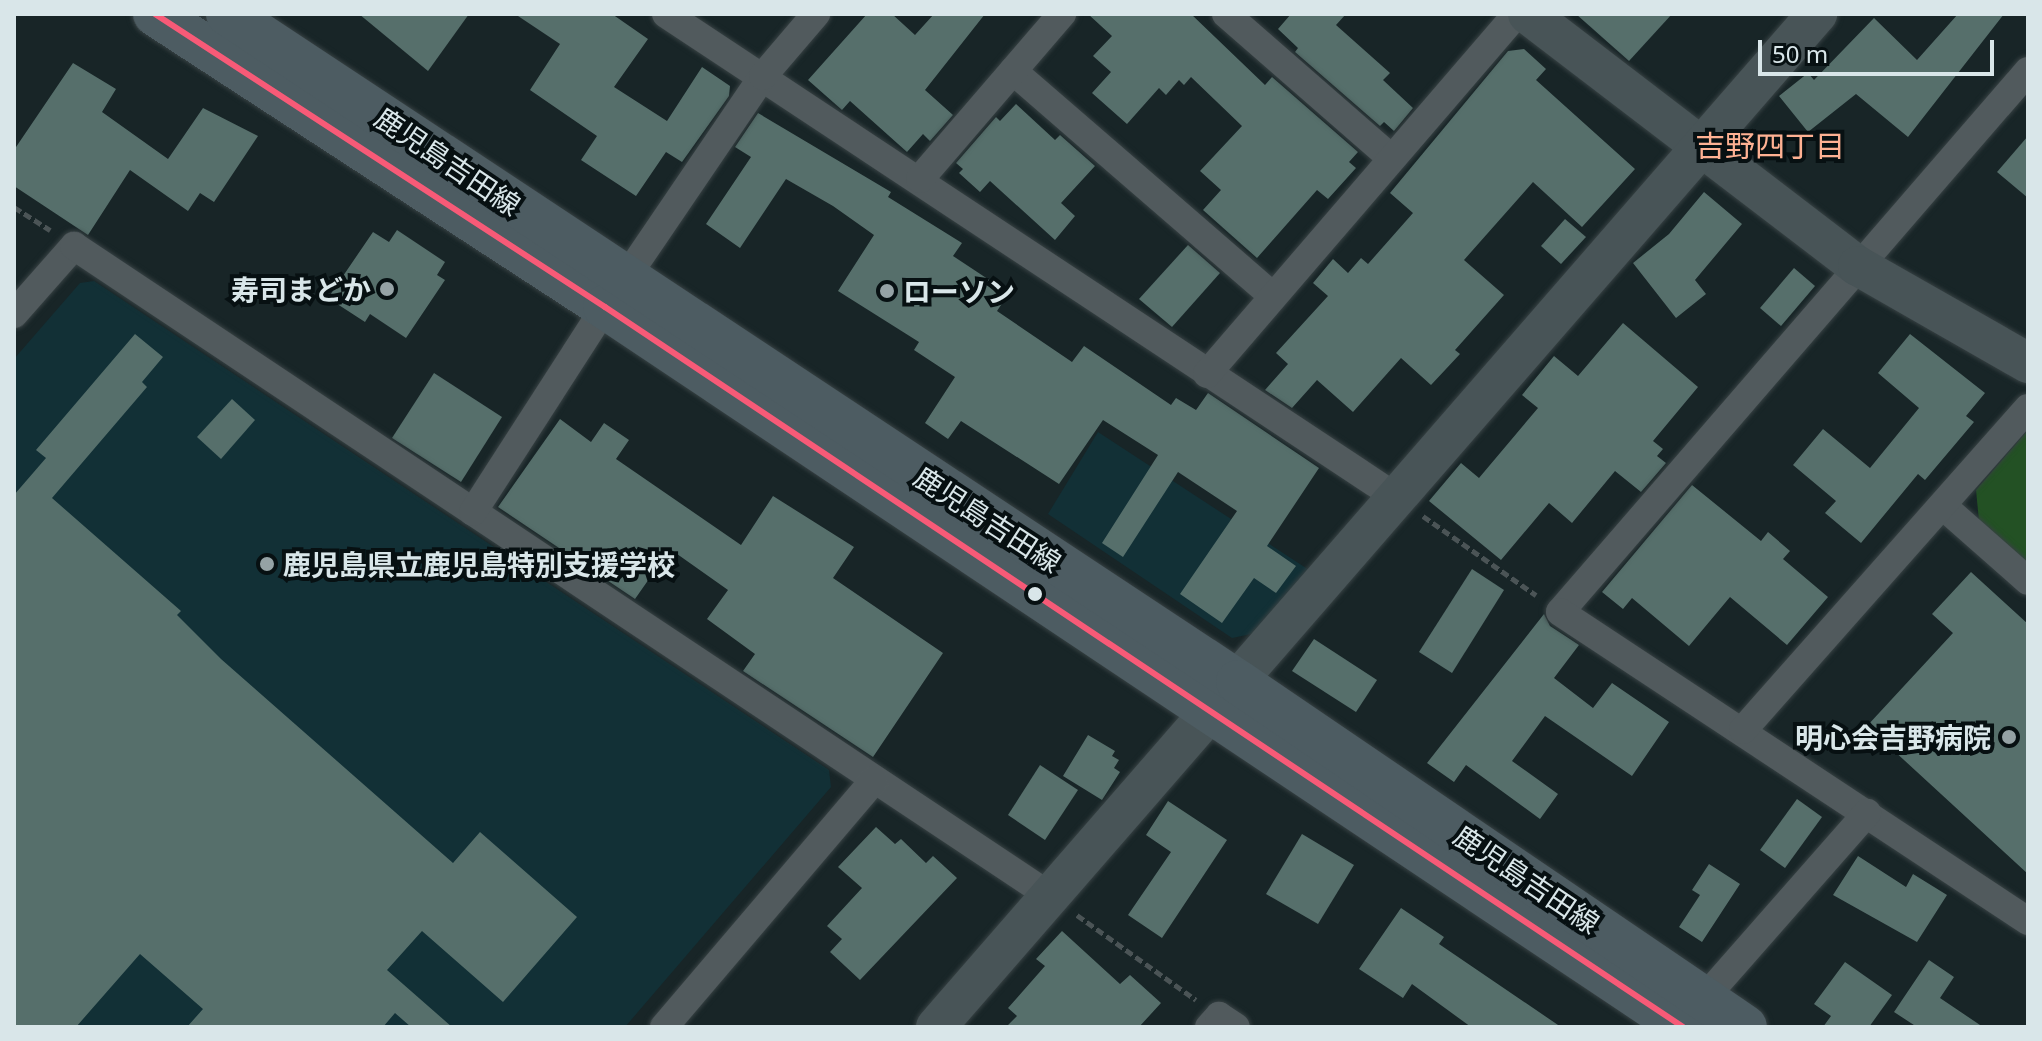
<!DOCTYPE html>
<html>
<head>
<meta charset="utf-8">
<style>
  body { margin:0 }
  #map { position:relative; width:2042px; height:1041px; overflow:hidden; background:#182527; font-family:"Noto Sans","Noto Sans JP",sans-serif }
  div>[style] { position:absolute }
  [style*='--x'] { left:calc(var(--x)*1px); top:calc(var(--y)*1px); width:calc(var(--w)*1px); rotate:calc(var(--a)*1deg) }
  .built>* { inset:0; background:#123036 }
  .green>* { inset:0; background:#235124 }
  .building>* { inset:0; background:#566f6b }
  .path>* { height:5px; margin-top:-2.5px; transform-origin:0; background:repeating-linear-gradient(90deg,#4b5456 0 8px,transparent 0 12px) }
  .roads { filter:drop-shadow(0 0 2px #374143) drop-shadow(0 0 2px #374143) }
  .street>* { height:28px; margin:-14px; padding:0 14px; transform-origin:14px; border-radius:14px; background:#515a5d }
  .secondary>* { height:40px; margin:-20px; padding:0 20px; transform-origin:20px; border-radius:20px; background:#485457 }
  .primary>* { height:44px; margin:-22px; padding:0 22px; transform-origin:22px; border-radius:22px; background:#4d5c62 }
  .bus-1>* { height:6px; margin:-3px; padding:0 3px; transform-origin:3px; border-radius:3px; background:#f75a77 }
  .dots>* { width:22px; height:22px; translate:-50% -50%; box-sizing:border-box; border:4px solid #071012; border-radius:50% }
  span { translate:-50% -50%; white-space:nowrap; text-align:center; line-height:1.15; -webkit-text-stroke:8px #071012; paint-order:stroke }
  .street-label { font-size:28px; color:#d9e6e9 }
  .poi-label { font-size:28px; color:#d9e6e9; font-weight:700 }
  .right { translate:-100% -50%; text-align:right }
  .left { translate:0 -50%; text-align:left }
  .neighbourhood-label { font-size:30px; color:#feb193 }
  .frame { position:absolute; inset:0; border:16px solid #d9e6e9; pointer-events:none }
  .scale { position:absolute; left:1758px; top:40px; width:236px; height:36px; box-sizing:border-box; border:4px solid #d9e6e9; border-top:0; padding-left:10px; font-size:24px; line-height:28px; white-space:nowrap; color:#d9e6e9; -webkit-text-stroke:6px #071012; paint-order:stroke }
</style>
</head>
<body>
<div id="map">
  <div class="built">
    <div style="clip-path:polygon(94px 281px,829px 770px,831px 787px,625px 1027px,14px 1027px,14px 359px,80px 283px)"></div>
    <div style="clip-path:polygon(1098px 432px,1309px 570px,1256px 633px,1232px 638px,1048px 514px)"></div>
  </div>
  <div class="green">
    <div style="clip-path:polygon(2028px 430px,2028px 565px,1979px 521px,1976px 490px)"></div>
  </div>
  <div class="building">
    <div style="clip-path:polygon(359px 14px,469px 14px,428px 71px)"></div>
    <div style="clip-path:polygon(515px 14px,612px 14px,648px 39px,614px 87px,667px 121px,702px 67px,730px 86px,729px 96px,682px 162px,666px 152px,636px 196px,581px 160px,597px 136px,530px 90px,560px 44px)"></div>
    <div style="clip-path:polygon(867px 14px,892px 14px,915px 35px,934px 14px,985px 14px,925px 90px,953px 115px,930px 141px,923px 134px,907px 152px,850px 101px,842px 110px,808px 80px)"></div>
    <div style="clip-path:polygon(1088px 14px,1191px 14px,1265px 85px,1272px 77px,1358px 152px,1349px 162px,1356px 168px,1328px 199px,1317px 190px,1257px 258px,1203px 210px,1221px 190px,1200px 171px,1242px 126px,1191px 77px,1184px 85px,1179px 80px,1166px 95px,1159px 88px,1127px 124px,1092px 93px,1111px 72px,1093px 56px,1112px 36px)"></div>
    <div style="clip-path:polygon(1291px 14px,1346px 14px,1336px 25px,1390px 73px,1383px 80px,1413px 108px,1394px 131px,1384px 122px,1380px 126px,1295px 52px,1298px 48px,1278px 29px)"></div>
    <div style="clip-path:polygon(1576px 14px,1672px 14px,1629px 61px)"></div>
    <div style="clip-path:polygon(1958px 14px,2004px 14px,1908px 137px,1856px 94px,1808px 132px,1779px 96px,1808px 73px,1814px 80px,1874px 18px,1917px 60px)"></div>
    <div style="clip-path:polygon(1524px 49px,1546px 69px,1536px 80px,1635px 169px,1582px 227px,1533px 182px,1464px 260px,1504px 295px,1455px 350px,1460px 354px,1431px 385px,1401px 358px,1353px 412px,1317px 380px,1292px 408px,1265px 390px,1288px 364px,1276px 353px,1328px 296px,1313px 283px,1333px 259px,1348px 273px,1361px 258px,1368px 264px,1413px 213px,1390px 193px,1508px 51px)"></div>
    <div style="clip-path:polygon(73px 63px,116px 89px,102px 112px,168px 159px,203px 108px,258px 136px,214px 202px,200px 193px,188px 211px,130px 170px,88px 235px,14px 186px,14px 150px)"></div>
    <div style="clip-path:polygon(1016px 104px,1055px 140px,1060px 135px,1095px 166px,1061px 203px,1075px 216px,1055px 240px,990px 181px,980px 192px,959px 173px,963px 169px,956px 163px,996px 117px,1000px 121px)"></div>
    <div style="clip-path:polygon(758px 113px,891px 192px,888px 197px,962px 243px,953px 256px,1009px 293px,997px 311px,1072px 362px,1084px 346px,1171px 405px,1176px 398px,1196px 410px,1208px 393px,1319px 468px,1267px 546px,1296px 566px,1276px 593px,1254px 578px,1222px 623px,1180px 594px,1237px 511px,1178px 472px,1123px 557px,1102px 543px,1158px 455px,1103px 420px,1059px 484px,961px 421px,948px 439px,925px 423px,955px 377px,914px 350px,919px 342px,838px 291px,874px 235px,833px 206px,786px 179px,740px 248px,706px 224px,751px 157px,735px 147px)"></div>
    <div style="clip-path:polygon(2028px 136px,2028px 198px,1997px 172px)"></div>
    <div style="clip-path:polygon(1704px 192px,1742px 224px,1695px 280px,1706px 294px,1676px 318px,1633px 263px,1669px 234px)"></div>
    <div style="clip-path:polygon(1565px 219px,1586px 237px,1561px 264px,1541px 246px)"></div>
    <div style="clip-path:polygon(397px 230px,445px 262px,437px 275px,445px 280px,406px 338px,370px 314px,365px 322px,328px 298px,373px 232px,389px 242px)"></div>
    <div style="clip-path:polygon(1188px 245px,1220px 273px,1172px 327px,1139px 299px)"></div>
    <div style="clip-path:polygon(1794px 268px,1815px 286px,1781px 326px,1760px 308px)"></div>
    <div style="clip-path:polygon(1623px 323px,1698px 387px,1653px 441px,1663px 449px,1657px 456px,1666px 463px,1641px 492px,1615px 471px,1572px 523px,1549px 503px,1501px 560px,1429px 501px,1461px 463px,1479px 478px,1538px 408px,1522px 395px,1554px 356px,1578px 376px)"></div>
    <div style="clip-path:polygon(135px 334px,163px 357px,142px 382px,147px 387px,52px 498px,181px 611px,177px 615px,221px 659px,453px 863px,480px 832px,577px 917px,503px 1002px,422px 931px,387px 970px,452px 1027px,411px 1027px,395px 1013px,383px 1027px,187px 1027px,203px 1009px,140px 954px,76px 1027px,14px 1027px,14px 495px,46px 458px,36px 450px)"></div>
    <div style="clip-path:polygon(1910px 334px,1985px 393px,1966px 416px,1974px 422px,1925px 480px,1918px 474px,1861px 543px,1825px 513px,1836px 501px,1793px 465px,1823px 429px,1870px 468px,1919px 408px,1878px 373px)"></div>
    <div style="clip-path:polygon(434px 373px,502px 417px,461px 482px,392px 438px)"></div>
    <div style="clip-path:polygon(232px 399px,255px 420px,221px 459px,197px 437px)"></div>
    <div style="clip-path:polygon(560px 419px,591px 442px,604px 423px,629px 440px,616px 459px,741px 545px,773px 496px,854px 547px,833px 578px,943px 653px,873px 757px,743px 671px,755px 654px,707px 619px,728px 590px,670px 549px,635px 599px,498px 507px)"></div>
    <div style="clip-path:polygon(1692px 485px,1761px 541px,1768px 532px,1790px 551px,1783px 559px,1828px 597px,1787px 645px,1730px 597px,1689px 646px,1632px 598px,1623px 609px,1602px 592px)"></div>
    <div style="clip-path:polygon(1472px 569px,1504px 590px,1452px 673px,1419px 652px)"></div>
    <div style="clip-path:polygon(1971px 572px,2028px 624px,2028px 874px,1867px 726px,1953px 633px,1932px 614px)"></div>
    <div style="clip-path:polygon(1544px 614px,1550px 626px,1579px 645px,1554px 678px,1593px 708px,1612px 683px,1669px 722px,1632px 776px,1545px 716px,1512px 761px,1558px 794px,1540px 819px,1466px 765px,1454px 782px,1427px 763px)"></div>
    <div style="clip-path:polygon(1314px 639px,1377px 680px,1356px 712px,1292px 671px)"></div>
    <div style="clip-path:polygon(1088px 735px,1115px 751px,1112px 756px,1119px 760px,1114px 768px,1120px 772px,1102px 800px,1063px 776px)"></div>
    <div style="clip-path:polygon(1040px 765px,1078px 790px,1045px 840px,1008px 815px)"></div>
    <div style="clip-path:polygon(1797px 799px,1822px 817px,1785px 868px,1760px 850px)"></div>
    <div style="clip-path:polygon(1168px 801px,1227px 840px,1162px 938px,1128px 915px,1171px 852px,1146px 835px)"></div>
    <div style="clip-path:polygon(876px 827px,895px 844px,901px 839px,926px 863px,933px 856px,957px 878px,860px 980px,830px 952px,842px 939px,827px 926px,862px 888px,838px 867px)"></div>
    <div style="clip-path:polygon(1302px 834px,1354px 865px,1318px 924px,1266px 894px)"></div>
    <div style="clip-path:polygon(1858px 856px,1906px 887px,1913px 874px,1947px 895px,1917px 942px,1833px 895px)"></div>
    <div style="clip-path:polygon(1709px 864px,1740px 884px,1702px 942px,1679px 927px,1700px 895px,1692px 890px)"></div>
    <div style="clip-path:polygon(1401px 908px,1444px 937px,1439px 944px,1561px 1027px,1471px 1027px,1412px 984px,1403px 998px,1359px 969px)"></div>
    <div style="clip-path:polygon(1062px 931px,1120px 984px,1130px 975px,1161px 1003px,1139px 1027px,1006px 1027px,1017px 1016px,1008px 1008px,1045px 966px,1036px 959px)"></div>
    <div style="clip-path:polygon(1929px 960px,1954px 977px,1940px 998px,1983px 1027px,1917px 1027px,1894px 1012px)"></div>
    <div style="clip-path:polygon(1845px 962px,1892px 995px,1869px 1027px,1823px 1027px,1831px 1016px,1814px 1004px)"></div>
  </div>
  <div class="path">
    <div style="--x:14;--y:207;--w:43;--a:32.6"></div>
    <div style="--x:1423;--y:516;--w:138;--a:35"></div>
    <div style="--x:1077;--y:915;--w:146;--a:35.5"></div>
  </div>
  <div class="roads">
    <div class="street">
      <div style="--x:666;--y:14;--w:875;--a:33.49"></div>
      <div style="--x:1226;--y:14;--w:220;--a:41.1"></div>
      <div style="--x:1013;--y:71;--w:344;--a:40.9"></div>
      <div style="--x:2028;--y:71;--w:715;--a:130.86"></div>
      <div style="--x:1560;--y:612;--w:561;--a:33.44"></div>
      <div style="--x:920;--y:179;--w:218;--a:-49.3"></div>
      <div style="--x:625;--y:279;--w:245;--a:-55.8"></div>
      <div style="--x:763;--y:76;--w:82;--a:-49.5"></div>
      <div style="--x:14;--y:314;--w:91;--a:-48.6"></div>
      <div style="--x:74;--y:246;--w:1173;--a:33.66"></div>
      <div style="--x:1207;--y:374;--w:475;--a:-49.3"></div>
      <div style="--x:1943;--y:506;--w:113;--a:41.4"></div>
      <div style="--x:473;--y:512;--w:244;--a:-57.2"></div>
      <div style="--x:1743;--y:730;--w:430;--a:-48.5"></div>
      <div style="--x:1693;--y:1011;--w:264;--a:-48.7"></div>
      <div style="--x:664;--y:1027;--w:324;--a:-49.6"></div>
      <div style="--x:1209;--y:1027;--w:15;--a:-48"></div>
      <div style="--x:1219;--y:1016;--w:20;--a:33"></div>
    </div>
    <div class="secondary">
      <div style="--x:1528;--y:14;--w:415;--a:37.4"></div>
      <div style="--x:1858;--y:266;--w:196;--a:29.7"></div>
      <div style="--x:936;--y:1027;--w:1343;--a:-48.99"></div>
    </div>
    <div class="primary">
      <div style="--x:155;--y:14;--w:537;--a:33.07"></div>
      <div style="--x:605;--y:307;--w:1296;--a:33.74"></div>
      <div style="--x:228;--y:14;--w:1211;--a:33.48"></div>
      <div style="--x:1238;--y:682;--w:613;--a:34.23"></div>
    </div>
  </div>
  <div class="bus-1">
    <div style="--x:155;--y:14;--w:537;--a:33.07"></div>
    <div style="--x:605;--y:307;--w:1296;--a:33.74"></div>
  </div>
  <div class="dots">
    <div style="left:387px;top:289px;background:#95a2a5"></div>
    <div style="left:887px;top:291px;background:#95a2a5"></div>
    <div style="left:267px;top:564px;background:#95a2a5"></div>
    <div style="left:1035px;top:594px;background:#d9e6e9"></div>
    <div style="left:2009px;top:737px;background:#95a2a5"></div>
  </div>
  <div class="street-label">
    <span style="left:448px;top:161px;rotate:34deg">鹿児島吉田線</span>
    <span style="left:988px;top:519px;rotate:33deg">鹿児島吉田線</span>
    <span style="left:1527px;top:879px;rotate:34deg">鹿児島吉田線</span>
  </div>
  <div class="poi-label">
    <span class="right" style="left:371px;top:289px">寿司まどか</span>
    <span class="left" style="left:903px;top:291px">ローソン</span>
    <span class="left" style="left:283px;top:564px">鹿児島県立鹿児島特別支援学校</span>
    <span class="right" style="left:1991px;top:737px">明心会吉野病院</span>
  </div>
  <div class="neighbourhood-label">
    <span style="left:1770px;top:146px">吉野四丁目</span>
  </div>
  <div class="frame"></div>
  <div class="scale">50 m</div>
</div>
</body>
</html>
